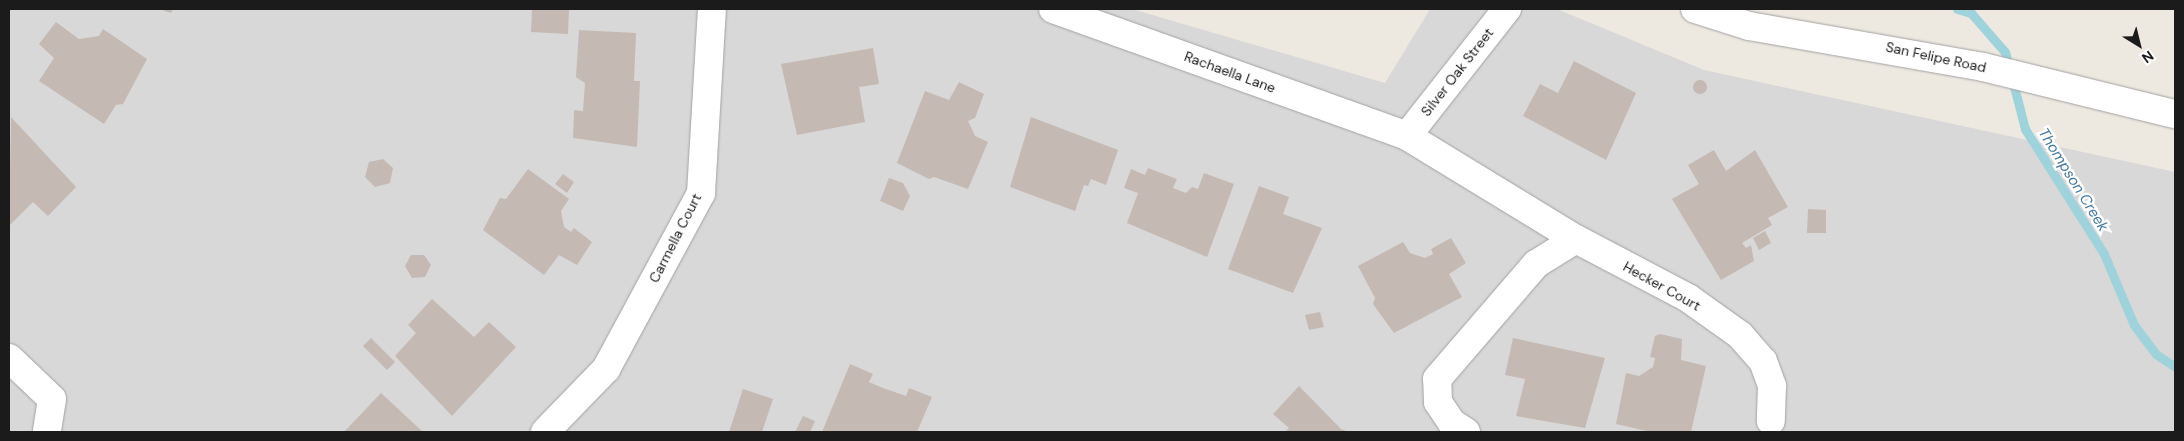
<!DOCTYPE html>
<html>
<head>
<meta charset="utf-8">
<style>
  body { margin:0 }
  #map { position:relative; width:2184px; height:441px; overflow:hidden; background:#ede8e0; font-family:"DM Sans",sans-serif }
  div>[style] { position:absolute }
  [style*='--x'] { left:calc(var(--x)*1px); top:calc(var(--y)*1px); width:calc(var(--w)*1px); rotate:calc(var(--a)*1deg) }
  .residential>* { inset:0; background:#d9d8d8 }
  .stream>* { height:9px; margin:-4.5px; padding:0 4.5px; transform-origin:4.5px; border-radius:4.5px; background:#9fd3dc }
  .building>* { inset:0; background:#c4b9b3 }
  .round { border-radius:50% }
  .roads { filter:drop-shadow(0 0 1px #a2a2a2) drop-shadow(0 0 1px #a2a2a2) }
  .minor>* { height:28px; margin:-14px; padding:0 14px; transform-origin:14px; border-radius:14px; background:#fff }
  .tertiary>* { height:28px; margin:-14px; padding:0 14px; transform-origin:14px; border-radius:14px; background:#fff }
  span { translate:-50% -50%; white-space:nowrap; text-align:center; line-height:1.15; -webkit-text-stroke:5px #fff; paint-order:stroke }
  .street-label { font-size:14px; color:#1b1b1b }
  .water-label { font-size:15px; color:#447aa3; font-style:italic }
  .frame { position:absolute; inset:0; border:10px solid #1b1b1b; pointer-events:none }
  .north { position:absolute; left:2114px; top:20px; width:50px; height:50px; -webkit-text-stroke:4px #fff; paint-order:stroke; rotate:144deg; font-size:14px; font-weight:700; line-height:20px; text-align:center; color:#1b1b1b }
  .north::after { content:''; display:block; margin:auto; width:18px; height:22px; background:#1b1b1b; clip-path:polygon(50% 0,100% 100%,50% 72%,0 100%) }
</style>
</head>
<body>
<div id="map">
  <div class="residential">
    <div style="clip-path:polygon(9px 9px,1132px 9px,1385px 83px,1430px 9px,1557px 9px,1704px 70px,2175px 172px,2175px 432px,9px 432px)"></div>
  </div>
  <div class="stream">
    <div style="--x:1957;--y:9;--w:15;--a:16"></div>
    <div style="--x:1971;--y:13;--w:52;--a:48.9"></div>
    <div style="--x:2005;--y:52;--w:80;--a:75.4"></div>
    <div style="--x:2025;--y:129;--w:148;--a:57.7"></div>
    <div style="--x:2104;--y:254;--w:77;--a:67.1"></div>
    <div style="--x:2134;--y:325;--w:36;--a:53"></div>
    <div style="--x:2156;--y:354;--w:23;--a:34"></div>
  </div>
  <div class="building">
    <div style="clip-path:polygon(159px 9px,173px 9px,171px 13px)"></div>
    <div style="clip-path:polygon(532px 9px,569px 9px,568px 34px,531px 32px)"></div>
    <div style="clip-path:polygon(56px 22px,79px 39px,99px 36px,103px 29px,147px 59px,123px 104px,116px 105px,104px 124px,39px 81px,54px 58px,39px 44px)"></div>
    <div style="clip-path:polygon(579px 30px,636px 33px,634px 81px,640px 81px,637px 147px,573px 138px,574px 110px,583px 111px,585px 83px,576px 77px)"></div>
    <div style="clip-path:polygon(873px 48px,879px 84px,859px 87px,865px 122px,797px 135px,781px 64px)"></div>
    <div style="clip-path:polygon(1574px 61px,1636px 93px,1606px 160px,1523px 116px,1540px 84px,1558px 93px)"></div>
    <div class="round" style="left:1693px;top:80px;width:14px;height:14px"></div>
    <div style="clip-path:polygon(959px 82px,984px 94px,975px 118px,968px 121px,975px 136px,988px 142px,968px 189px,934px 177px,929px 179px,897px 163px,925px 91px,949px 100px)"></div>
    <div style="clip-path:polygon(11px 117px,76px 187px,48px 216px,33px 202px,9px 226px)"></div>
    <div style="clip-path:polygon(1031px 117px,1118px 150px,1106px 185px,1091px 179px,1088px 186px,1084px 185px,1075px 211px,1010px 187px)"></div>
    <div style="clip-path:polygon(1714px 150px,1726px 171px,1755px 150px,1788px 207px,1768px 218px,1772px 225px,1742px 243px,1746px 248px,1751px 245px,1754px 261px,1721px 280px,1672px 199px,1699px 184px,1688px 165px)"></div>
    <div style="clip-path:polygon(383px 159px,393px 168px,390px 183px,375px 187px,365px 177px,369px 162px)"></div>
    <div style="clip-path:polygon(1148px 168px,1177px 179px,1173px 188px,1186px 193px,1192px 187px,1198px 189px,1204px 173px,1234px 184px,1207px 257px,1127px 223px,1138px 193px,1124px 188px,1131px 169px,1145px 175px)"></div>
    <div style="clip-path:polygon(528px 169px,569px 199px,561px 211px,564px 227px,571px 232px,574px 228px,592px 242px,577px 265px,559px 255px,544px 275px,483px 230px,500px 198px,506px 199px)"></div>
    <div style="clip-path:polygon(563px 174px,574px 182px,567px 193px,555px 184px)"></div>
    <div style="clip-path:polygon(889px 178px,903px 183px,910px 196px,903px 211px,880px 201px)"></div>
    <div style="clip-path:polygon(1259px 186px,1289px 197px,1283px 214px,1322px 228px,1293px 293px,1228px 269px)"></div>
    <div style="clip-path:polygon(1808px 209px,1826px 210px,1826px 233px,1807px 233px)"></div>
    <div style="clip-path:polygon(1765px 231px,1771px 243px,1759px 250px,1753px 238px)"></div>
    <div style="clip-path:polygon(1451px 238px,1466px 263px,1449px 274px,1462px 297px,1394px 333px,1373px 304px,1375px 298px,1358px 266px,1403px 242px,1410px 253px,1425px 258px,1433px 254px,1431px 249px)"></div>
    <div style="clip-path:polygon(411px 255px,424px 255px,431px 265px,425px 277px,412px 278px,405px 266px)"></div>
    <div style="clip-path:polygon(432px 299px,474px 337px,489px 322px,516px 347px,452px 416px,395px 356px,416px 333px,408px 325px)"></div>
    <div style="clip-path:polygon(1320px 312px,1324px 327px,1309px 330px,1305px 315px)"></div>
    <div style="clip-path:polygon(1660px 334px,1682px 339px,1681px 360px,1706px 366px,1691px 432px,1651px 432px,1616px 424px,1626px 373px,1639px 376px,1653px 367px,1655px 358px,1650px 357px,1655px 336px)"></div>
    <div style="clip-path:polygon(371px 338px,395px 362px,387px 370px,363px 346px)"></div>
    <div style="clip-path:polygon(1513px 338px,1605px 358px,1585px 428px,1516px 416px,1525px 379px,1505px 375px)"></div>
    <div style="clip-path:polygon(850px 364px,873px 374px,869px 382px,883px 388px,906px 396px,909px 388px,932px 397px,917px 432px,822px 432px)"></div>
    <div style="clip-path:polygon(1299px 386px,1341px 429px,1349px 432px,1285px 432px,1289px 428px,1273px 414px)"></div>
    <div style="clip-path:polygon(743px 389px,773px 399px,762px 432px,729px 432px)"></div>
    <div style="clip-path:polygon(381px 393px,423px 432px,344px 432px)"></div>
    <div style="clip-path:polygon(803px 416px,815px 421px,810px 432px,795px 432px)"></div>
  </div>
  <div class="roads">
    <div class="minor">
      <div style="--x:1053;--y:9;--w:376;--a:19.7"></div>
      <div style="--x:1407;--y:136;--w:198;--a:31.4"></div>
      <div style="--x:1576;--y:239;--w:127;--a:27.8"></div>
      <div style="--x:1688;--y:298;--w:64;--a:35.4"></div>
      <div style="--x:1740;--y:335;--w:35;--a:49"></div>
      <div style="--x:1763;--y:361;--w:27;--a:70"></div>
      <div style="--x:1772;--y:386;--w:35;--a:92"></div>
      <div style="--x:1407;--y:136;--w:162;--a:-51.8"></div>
      <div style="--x:9;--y:358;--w:59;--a:43.6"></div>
      <div style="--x:52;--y:399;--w:32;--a:99"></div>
      <div style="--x:545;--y:432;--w:88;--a:-45.9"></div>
      <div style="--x:606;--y:369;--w:200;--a:-61.6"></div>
      <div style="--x:701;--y:193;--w:184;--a:-86.6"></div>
      <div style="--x:1466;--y:432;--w:17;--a:-147"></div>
      <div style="--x:1452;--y:423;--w:25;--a:-124"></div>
      <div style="--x:1438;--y:402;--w:23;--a:-92"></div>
      <div style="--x:1437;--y:379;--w:152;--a:-49.3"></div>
      <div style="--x:1536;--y:264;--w:47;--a:-32"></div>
    </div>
    <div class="tertiary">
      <div style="--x:1695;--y:9;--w:57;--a:17.5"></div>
      <div style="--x:1749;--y:26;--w:238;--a:9.9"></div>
      <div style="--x:1983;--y:67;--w:198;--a:13.8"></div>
    </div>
  </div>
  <div class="street-label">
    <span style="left:1936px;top:57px;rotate:12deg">San Felipe Road</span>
    <span style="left:1230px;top:72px;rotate:20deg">Rachaella Lane</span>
    <span style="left:1457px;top:72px;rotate:-52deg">Silver Oak Street</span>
    <span style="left:675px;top:238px;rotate:-63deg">Carmella Court</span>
    <span style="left:1662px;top:286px;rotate:29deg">Hecker Court</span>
  </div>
  <div class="water-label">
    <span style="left:2073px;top:180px;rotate:58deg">Thompson Creek</span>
  </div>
  <div class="frame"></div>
  <div class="north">N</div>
</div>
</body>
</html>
